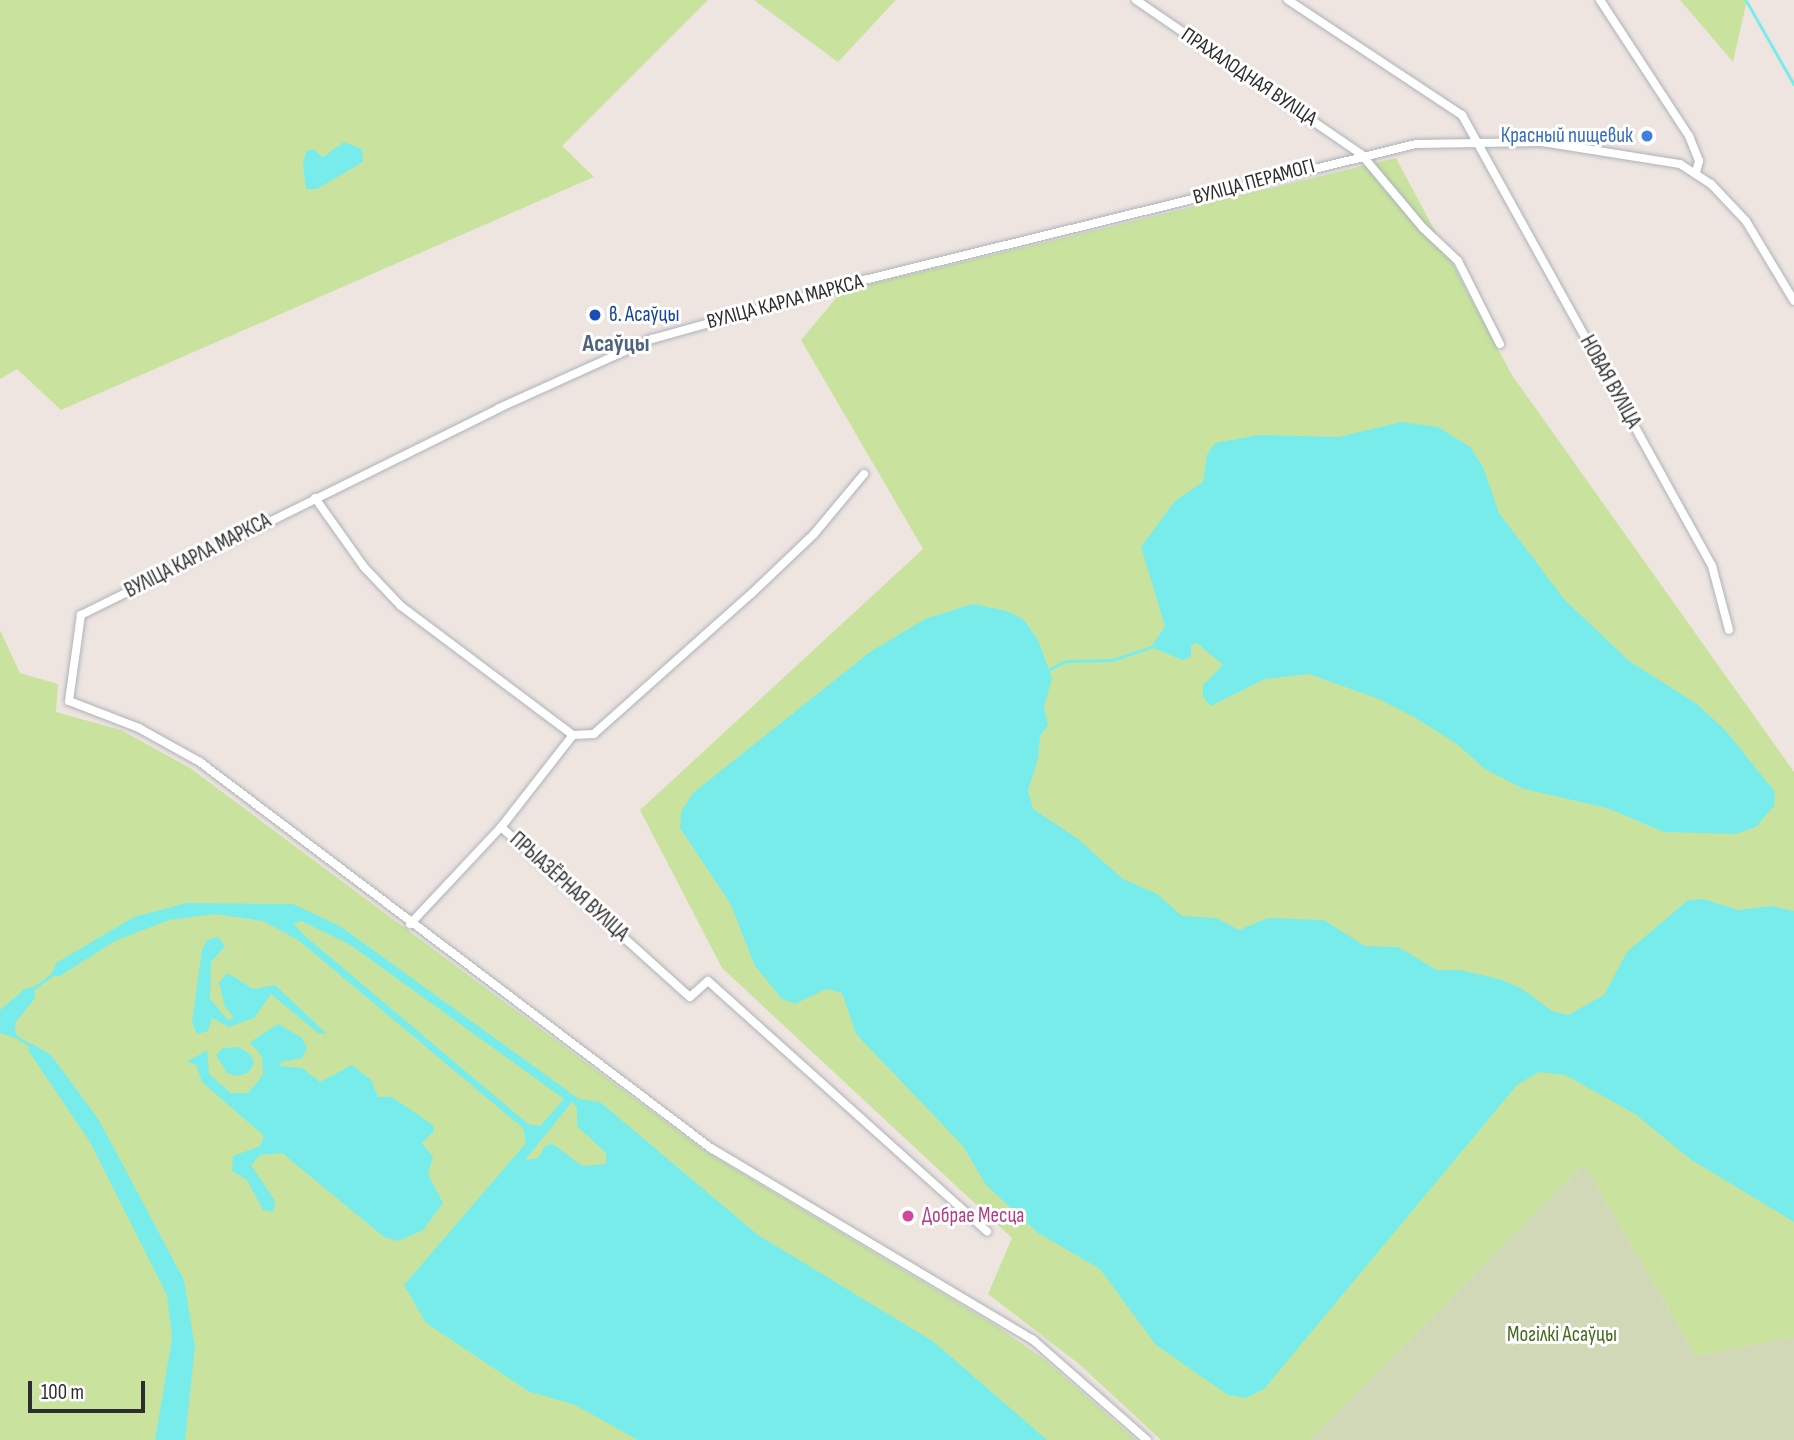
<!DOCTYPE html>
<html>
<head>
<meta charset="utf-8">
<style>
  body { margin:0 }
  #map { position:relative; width:1794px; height:1440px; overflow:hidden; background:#eee5e1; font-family:"Sofia Sans Condensed",sans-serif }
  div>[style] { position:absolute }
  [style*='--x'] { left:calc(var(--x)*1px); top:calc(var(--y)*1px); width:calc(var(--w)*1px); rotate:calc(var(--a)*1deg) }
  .green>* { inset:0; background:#c9e39f }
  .cemetery>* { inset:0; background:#d0d8b8 }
  .water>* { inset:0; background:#78ecea }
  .stream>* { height:2.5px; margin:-1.25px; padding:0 1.25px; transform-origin:1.25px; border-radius:1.25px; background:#78ecea }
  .roads { filter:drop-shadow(0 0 2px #adb3b9) drop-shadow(0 0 2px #adb3b9) }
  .minor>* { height:8px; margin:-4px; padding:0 4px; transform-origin:4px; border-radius:4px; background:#fff }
  .dots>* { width:19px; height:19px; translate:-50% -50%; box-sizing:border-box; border:4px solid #fff; border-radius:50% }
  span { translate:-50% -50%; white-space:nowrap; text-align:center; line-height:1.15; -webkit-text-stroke:6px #fff; paint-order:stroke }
  .street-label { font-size:21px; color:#2d2d2d }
  .shop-label { font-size:21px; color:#366cbe }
  .right { translate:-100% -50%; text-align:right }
  .transit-label { font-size:21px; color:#164399 }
  .left { translate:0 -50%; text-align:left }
  .hotel-label { font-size:21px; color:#b23c85 }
  .park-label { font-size:21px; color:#436b1d }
  .quarter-label { font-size:24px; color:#4e647e; font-weight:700 }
  .scale { position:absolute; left:28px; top:1381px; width:117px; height:32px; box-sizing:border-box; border:4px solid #2d2d2d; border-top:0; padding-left:9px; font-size:21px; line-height:24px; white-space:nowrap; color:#2d2d2d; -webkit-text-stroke:5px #fff; paint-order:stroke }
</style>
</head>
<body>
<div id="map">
  <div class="green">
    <div style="clip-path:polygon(0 0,708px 0,562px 146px,594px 177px,61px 410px,17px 369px,0 379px)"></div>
    <div style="clip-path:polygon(754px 0,896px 0,838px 62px)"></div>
    <div style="clip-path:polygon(1680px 0,1747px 0,1733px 62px)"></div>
    <div style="clip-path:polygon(1396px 158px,1512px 375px,1794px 772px,1794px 1337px,1696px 1356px,1584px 1164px,1310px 1440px,1161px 1440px,1079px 1364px,988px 1294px,1012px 1238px,722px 968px,640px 810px,923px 549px,801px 340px,842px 291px)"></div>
    <div style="clip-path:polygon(0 630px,20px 673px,58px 684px,56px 712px,121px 730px,190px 768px,706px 1152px,998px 1327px,1044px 1359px,1136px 1440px,0 1440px)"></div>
  </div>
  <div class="cemetery">
    <div style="clip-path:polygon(1584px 1164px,1696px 1356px,1794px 1337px,1794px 1440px,1310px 1440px)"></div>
  </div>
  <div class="water">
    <div style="clip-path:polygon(344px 142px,362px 149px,363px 162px,317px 189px,306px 189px,303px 165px,306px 151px,313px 149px,323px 157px)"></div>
    <div style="clip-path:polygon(1401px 422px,1438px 427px,1470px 447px,1483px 467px,1499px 513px,1564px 599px,1629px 661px,1697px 704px,1726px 731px,1775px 792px,1774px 806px,1756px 827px,1735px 834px,1664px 832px,1607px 808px,1524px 789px,1485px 769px,1457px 744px,1414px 717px,1379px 699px,1309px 674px,1265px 679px,1211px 706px,1203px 697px,1203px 685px,1223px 665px,1197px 643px,1191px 645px,1191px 657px,1182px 660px,1151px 647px,1165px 626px,1141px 547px,1175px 501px,1203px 482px,1207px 455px,1215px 443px,1259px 435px,1339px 437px)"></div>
    <div style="clip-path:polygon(973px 604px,1007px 611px,1024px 620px,1038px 640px,1052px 678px,1044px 707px,1048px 725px,1040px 736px,1038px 759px,1028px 790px,1033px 809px,1078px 839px,1123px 879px,1157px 894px,1182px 916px,1216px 918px,1239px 930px,1268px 918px,1324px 920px,1365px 946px,1398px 947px,1437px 970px,1460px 970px,1499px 979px,1521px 988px,1552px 1011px,1568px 1015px,1604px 995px,1627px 952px,1688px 900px,1703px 899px,1738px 910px,1771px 906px,1794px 911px,1794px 1222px,1690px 1159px,1635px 1114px,1565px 1075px,1539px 1072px,1517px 1085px,1264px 1389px,1246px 1398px,1228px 1395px,1156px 1345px,1100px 1269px,1038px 1233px,986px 1185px,963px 1146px,856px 1034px,842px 993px,826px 989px,795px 1004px,781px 998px,755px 966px,730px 903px,680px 828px,681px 812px,693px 793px,870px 652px,925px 619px)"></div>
    <div style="clip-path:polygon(evenodd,186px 903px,293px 904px,340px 926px,579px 1099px,600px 1102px,758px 1235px,934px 1342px,1047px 1440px,638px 1440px,575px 1405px,528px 1391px,426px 1323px,404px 1285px,526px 1143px,523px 1128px,298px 940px,263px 921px,215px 914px,169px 920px,115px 941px,60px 976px,51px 976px,56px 963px,134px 917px,186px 903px,301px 921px,349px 944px,564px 1099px,540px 1126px,528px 1124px,304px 935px,294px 924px,301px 921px,186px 903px,572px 1102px,577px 1107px,577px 1126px,606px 1153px,606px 1164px,582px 1166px,553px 1144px,545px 1146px,538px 1158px,525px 1160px,572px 1102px)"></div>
    <div style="clip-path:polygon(218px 937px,225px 946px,211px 962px,210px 999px,228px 1020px,234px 1018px,225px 1007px,219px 982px,228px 973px,253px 989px,275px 985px,327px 1034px,318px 1033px,271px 994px,254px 1018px,229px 1027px,212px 1018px,208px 1031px,197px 1034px,192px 1022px,202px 950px,207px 940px)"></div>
    <div style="clip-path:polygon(34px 987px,35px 998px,15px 1023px,16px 1038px,0 1033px,0 1010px,26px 988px)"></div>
    <div style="clip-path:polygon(278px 1024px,301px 1037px,307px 1048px,302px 1058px,281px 1062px,280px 1066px,302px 1068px,320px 1082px,352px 1065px,371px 1080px,378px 1097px,392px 1097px,433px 1125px,434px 1131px,422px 1143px,433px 1157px,428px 1174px,443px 1203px,423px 1230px,398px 1241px,384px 1237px,282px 1153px,260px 1155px,251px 1165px,275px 1201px,273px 1212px,263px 1210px,247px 1180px,232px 1171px,233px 1156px,260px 1146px,264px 1136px,202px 1082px,196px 1065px,187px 1062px,207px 1050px,209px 1074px,231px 1093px,248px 1093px,263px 1075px,262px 1057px,250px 1042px)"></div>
    <div style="clip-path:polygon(31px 1043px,51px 1055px,99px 1120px,184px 1280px,195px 1347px,185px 1440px,155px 1440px,172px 1338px,167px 1295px,90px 1142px,28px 1050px)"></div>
    <div style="clip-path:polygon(239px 1047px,251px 1055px,254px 1064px,248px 1073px,237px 1076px,227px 1073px,216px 1055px,223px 1048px)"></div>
  </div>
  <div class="stream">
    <div style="--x:1746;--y:0;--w:97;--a:60.3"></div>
    <div style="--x:1048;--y:670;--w:20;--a:-27"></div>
    <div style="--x:1066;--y:661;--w:46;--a:-1.2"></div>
    <div style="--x:1112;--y:660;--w:41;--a:-18.4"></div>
    <div style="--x:34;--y:988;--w:25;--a:-37"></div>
    <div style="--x:16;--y:1036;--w:18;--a:34"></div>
  </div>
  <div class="roads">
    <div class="minor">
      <div style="--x:1136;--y:0;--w:273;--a:34.4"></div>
      <div style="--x:1361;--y:154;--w:97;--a:50"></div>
      <div style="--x:1423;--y:228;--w:48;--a:43.3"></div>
      <div style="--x:1458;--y:261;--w:93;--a:63.2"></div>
      <div style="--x:1288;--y:0;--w:209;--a:33.5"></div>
      <div style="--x:1462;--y:115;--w:516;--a:61"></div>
      <div style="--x:1712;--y:566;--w:66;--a:75.1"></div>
      <div style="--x:1600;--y:0;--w:163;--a:56.8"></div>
      <div style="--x:1689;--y:136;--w:27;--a:68"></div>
      <div style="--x:1699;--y:161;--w:11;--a:105"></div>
      <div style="--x:864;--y:474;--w:78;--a:129.8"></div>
      <div style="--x:814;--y:534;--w:86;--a:136.4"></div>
      <div style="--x:752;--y:593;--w:212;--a:138.3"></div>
      <div style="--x:594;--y:734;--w:21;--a:177"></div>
      <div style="--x:573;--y:735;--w:117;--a:128"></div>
      <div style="--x:501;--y:827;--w:254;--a:42"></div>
      <div style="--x:690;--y:997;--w:24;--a:-42"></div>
      <div style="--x:708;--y:981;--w:375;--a:41.9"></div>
      <div style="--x:315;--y:498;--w:85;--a:54.6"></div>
      <div style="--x:364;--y:567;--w:54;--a:46.5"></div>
      <div style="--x:401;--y:606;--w:215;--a:36.9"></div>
      <div style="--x:410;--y:924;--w:133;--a:-46.8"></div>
      <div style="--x:1147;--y:1440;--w:152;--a:-138.7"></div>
      <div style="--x:1033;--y:1340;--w:374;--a:-149.2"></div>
      <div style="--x:712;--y:1149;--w:642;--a:-142.92"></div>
      <div style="--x:200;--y:762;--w:70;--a:-150.9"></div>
      <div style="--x:139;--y:728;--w:75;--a:-158.9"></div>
      <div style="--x:69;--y:701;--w:87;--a:-82.1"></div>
      <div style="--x:81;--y:615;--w:466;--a:-26.3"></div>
      <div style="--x:499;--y:408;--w:168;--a:-24.3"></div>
      <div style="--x:652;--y:339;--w:220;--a:-15.6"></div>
      <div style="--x:864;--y:280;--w:569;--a:-13.84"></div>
      <div style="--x:1416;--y:144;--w:126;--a:-0.9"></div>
      <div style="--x:1542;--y:142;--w:140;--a:9.1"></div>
      <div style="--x:1680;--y:164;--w:37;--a:33"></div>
      <div style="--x:1711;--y:184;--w:51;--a:46.6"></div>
      <div style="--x:1746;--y:221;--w:93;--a:59"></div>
    </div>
  </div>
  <div class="dots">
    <div style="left:1647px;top:136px;background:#3f7fe0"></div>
    <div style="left:595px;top:315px;background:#1a4fb4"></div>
    <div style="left:908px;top:1216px;background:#d1479c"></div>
  </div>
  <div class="street-label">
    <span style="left:1249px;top:77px;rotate:34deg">ПРАХАЛОДНАЯ ВУЛІЦА</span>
    <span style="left:1254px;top:182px;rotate:-15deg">ВУЛІЦА ПЕРАМОГІ</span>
    <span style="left:785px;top:302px;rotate:-15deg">ВУЛІЦА КАРЛА МАРКСА</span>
    <span style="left:1610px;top:382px;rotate:61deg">НОВАЯ ВУЛІЦА</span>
    <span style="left:198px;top:556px;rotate:-27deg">ВУЛІЦА КАРЛА МАРКСА</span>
    <span style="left:569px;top:887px;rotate:42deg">ПРЫАЗЁРНАЯ ВУЛІЦА</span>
  </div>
  <div class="shop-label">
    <span class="right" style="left:1633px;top:136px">Красный пищевик</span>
  </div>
  <div class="transit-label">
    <span class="left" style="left:609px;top:315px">в. Асаўцы</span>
  </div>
  <div class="hotel-label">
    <span class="left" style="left:922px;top:1216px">Добрае Месца</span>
  </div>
  <div class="park-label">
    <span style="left:1562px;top:1335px">Могілкі Асаўцы</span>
  </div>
  <div class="quarter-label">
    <span style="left:616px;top:344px">Асаўцы</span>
  </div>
  <div class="scale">100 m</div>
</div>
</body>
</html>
